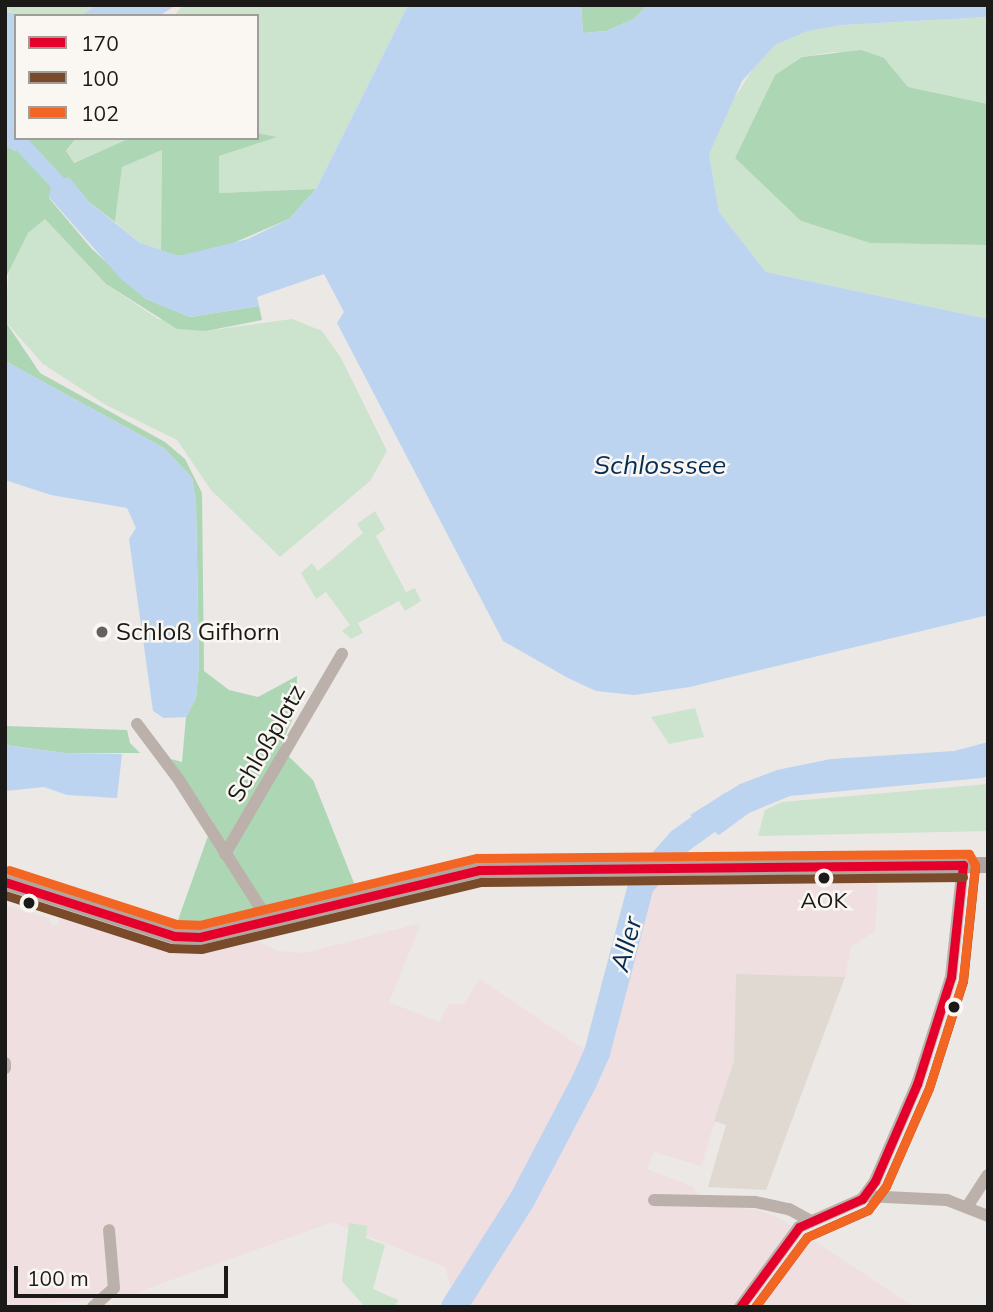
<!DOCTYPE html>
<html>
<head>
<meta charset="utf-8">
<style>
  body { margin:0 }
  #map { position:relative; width:993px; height:1312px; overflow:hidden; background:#ebe8e5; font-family:Mulish,sans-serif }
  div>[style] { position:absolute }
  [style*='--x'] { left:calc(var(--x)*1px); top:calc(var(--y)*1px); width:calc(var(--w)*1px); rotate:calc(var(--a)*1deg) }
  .commercial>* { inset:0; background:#efdfe1 }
  .built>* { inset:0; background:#dfd9d1 }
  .green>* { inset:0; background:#cce4ce }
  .forest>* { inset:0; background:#add6b5 }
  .water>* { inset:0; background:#bdd4f0 }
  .canal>* { height:16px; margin:-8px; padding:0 8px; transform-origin:8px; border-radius:8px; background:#bdd4f0 }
  .river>* { height:26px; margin:-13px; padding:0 13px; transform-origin:13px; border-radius:13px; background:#bdd4f0 }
  .street>* { height:12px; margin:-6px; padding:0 6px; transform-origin:6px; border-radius:6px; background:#bbb0aa }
  .secondary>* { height:16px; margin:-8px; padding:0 8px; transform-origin:8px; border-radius:8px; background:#b2a49e }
  .bus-1>* { height:9px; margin:-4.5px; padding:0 4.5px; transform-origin:4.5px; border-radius:4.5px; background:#e4002b }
  .bus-2>* { height:9px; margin:-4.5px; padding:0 4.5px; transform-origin:4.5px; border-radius:4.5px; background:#7a4b2a }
  .bus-3>* { height:9px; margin:-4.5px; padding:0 4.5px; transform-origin:4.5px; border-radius:4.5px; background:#f26522 }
  .dots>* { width:19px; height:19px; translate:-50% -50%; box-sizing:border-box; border:4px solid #faf6f1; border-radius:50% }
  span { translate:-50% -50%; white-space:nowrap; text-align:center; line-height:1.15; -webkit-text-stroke:5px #faf6f1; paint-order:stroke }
  .bus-label { font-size:22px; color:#1b1a18 }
  .poi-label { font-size:24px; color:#1b1a18 }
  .left { translate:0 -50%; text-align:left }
  .street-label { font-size:24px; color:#1b1a18 }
  .water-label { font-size:26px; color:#032d56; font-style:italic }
  .frame { position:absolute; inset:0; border:7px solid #1b1a18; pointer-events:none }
  .legend { position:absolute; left:14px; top:14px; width:245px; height:126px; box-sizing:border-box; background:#faf6f1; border:2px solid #a19e9a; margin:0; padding:9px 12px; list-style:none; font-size:21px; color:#1b1a18 }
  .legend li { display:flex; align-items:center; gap:14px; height:35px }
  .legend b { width:35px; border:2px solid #a19e9a }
  .scale { position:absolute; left:14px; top:1266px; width:214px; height:32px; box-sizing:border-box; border:4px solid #1b1a18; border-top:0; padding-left:9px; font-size:21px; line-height:24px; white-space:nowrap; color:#1b1a18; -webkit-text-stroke:5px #faf6f1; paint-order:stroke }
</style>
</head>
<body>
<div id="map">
  <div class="commercial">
    <div style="clip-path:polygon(649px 882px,878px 882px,875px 931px,851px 947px,845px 977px,736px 974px,734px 1061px,701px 1166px,654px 1152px,647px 1169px,694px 1187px,701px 1205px,759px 1210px,781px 1219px,914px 1307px,456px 1307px,445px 1267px,333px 1222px,124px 1297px,5px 1307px,5px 905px,49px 918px,52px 926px,59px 924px,58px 919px,73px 919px,165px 944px,219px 945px,252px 938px,278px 951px,304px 953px,421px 923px,389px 1002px,439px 1022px,449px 1004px,464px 1004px,480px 979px,591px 1054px,560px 1113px,573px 1119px,603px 1060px)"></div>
  </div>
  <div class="built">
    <div style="clip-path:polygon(736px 974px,845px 977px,766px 1190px,708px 1187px,726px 1125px,714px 1121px,734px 1061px)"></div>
  </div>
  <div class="green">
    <div style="clip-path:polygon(5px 5px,98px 5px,79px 16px,27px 16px,5px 12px)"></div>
    <div style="clip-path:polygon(183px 5px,408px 5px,316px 189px,219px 193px,219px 156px,275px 137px,257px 133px,257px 16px,174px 16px)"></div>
    <div style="clip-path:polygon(988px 17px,988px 104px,908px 87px,884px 58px,833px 52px,802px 57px,775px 75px,735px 158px,801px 221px,870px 243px,988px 245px,988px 319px,766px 272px,719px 212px,709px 154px,722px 117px,760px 58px,775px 45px,808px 31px,842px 25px)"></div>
    <div style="clip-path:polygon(76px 138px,130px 138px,73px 163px,66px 152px)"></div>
    <div style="clip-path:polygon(162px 150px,161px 252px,140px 243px,115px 222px,122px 167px)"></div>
    <div style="clip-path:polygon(45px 219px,106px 284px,158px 319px,206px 331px,292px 319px,322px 331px,341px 358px,387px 451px,370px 481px,280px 557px,211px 490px,177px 440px,106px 405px,43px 364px,5px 321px,9px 265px,28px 233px)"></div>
    <div style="clip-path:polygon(375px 511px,385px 529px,376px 536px,406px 592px,415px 588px,421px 601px,405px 611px,399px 601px,358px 623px,363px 633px,351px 639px,342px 631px,350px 625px,326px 592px,316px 599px,301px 573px,312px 563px,318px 571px,363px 533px,357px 524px)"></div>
    <div style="clip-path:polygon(695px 708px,704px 737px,669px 744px,651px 717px)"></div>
    <div style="clip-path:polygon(988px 784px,988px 831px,758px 836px,765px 810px,782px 802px)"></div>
    <div style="clip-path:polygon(349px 1223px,367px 1226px,366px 1238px,385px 1245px,373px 1289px,398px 1300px,395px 1307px,365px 1307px,342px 1281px)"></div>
  </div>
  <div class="forest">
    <div style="clip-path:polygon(581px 5px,648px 5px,634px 19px,606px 31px,583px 33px)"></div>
    <div style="clip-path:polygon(861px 50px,884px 58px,908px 87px,988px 104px,988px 245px,870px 243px,801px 221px,735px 158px,775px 75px,802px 57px)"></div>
    <div style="clip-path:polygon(257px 133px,277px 137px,219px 156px,219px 193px,316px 189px,289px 219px,226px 246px,179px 256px,161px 252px,162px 150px,122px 167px,115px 222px,89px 202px,69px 178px,53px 184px,49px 198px,91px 248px,146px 299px,190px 317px,259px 306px,262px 320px,206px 331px,177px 329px,106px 284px,45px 219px,28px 233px,5px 279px,5px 145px,15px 151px,28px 138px,76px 138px,66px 151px,74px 163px,130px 138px,257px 138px)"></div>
    <div style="clip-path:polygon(5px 321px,40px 373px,165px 442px,185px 459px,202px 493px,204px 671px,229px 690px,258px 697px,297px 676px,296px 711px,280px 748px,313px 780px,356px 888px,186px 928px,178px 920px,213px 822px,171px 759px,182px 762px,186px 717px,196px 698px,199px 664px,196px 502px,192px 478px,164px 448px,5px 361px)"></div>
    <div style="clip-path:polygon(5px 726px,127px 730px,130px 743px,140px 753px,65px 753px,5px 745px)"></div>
  </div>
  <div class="water">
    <div style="clip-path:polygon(98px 5px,176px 5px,159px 16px,79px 16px)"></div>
    <div style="clip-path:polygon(408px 5px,581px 5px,583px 33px,606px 31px,634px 19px,648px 5px,988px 5px,988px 17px,842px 25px,808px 31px,775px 45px,742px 81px,709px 154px,719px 212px,766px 272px,988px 319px,988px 615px,690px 687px,634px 695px,596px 691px,568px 678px,503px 641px,337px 323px,344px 312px,324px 274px,257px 297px,259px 306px,190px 317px,146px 299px,121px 279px,49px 197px,52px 182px,69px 177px,89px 202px,140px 243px,179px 256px,248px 239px,289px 219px,316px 189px)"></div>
    <div style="clip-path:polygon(5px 12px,27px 16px,16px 16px,16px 138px,29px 141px,15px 151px,5px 145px)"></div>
    <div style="clip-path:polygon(5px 361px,164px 448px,192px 478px,196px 502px,199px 664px,196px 698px,186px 717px,164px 718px,153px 711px,129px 539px,136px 528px,127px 508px,51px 495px,5px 480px)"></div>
    <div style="clip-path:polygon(988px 742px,988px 776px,982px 778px,790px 796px,749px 813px,719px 835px,690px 815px,740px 784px,777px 770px,831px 759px,954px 751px)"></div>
    <div style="clip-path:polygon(5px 745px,65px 753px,122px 754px,117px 798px,67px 795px,44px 787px,5px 791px)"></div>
  </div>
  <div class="canal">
    <div style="--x:16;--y:138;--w:78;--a:47.1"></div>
  </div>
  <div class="river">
    <div style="--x:454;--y:1307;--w:127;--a:-57.6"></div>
    <div style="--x:522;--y:1200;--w:133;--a:-62.3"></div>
    <div style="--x:584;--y:1082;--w:32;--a:-66"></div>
    <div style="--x:597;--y:1053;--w:174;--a:-75.3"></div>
    <div style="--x:641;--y:885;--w:59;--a:-48.4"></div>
    <div style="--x:680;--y:841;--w:62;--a:-35.8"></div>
  </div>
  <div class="street">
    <div style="--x:137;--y:724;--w:70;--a:53.1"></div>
    <div style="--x:179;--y:780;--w:169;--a:57.5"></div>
    <div style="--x:225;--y:854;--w:232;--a:-59.7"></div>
    <div style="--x:5;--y:1063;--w:5;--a:90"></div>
    <div style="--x:865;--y:1196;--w:82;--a:2.8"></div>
    <div style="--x:947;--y:1200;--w:44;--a:21.3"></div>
    <div style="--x:654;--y:1200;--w:101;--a:1.1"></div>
    <div style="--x:755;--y:1202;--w:35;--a:12"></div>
    <div style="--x:789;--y:1209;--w:25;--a:29"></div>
    <div style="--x:967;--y:1207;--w:38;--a:-57"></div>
    <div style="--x:93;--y:1307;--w:28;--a:-42"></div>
    <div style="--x:114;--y:1288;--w:58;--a:-94.9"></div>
    <div style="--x:740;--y:1307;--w:99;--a:-53.6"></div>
    <div style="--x:799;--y:1227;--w:69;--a:-24"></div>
    <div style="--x:862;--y:1199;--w:22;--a:-54"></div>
    <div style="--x:875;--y:1181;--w:106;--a:-66.6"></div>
    <div style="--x:917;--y:1084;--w:112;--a:-72.4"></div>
    <div style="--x:951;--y:977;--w:113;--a:-83.9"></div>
  </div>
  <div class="secondary">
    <div style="--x:5;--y:882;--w:177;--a:17.7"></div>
    <div style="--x:174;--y:936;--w:26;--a:2"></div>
    <div style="--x:200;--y:937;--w:287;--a:-13.5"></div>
    <div style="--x:479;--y:870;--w:509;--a:-0.56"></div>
  </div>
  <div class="bus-1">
    <div style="--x:5;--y:882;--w:177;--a:17.7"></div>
    <div style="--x:174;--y:936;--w:26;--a:2"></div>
    <div style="--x:200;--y:937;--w:287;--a:-13.5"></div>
    <div style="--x:479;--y:870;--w:484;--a:-0.6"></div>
    <div style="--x:740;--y:1307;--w:99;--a:-53.6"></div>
    <div style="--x:799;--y:1227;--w:69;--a:-24"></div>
    <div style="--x:862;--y:1199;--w:22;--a:-54"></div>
    <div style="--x:875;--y:1181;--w:106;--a:-66.6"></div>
    <div style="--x:917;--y:1084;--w:112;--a:-72.4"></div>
    <div style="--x:951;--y:977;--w:113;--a:-83.9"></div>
  </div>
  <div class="bus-2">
    <div style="--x:5;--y:895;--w:173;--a:17.8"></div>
    <div style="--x:170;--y:948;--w:31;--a:2"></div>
    <div style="--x:201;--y:949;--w:288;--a:-13.5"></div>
    <div style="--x:481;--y:882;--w:482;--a:-0.6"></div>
    <div style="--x:755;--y:1307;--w:87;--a:-53.4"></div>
    <div style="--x:807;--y:1237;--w:67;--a:-23.9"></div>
    <div style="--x:868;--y:1210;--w:30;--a:-53"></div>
    <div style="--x:886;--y:1186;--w:107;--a:-66.3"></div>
    <div style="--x:929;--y:1088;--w:112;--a:-72.4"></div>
    <div style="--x:963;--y:981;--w:116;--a:-84"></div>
  </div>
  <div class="bus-3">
    <div style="--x:9;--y:870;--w:176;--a:17.9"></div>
    <div style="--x:176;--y:924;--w:23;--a:2"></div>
    <div style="--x:199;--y:925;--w:286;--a:-13.6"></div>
    <div style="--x:477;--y:858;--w:492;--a:-0.5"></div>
    <div style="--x:969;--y:854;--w:13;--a:61"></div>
    <div style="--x:975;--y:865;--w:116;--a:96"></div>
    <div style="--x:963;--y:980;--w:113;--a:107.5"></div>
    <div style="--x:929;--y:1088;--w:107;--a:113.7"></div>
    <div style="--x:886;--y:1186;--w:30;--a:127"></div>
    <div style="--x:868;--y:1210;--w:67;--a:156.1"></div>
    <div style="--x:807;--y:1237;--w:87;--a:126.6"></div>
  </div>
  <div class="dots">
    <div style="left:102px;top:632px;background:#646260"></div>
    <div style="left:824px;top:878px;background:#1b1a18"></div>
    <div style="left:29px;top:903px;background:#1b1a18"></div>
    <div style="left:954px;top:1007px;background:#1b1a18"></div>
  </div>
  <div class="bus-label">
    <span style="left:824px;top:901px">AOK</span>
  </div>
  <div class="poi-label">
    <span class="left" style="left:116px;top:632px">Schloß Gifhorn</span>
  </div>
  <div class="street-label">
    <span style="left:266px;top:743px;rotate:-60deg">Schloßplatz</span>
  </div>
  <div class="water-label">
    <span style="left:660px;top:465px">Schlosssee</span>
    <span style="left:626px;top:944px;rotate:-75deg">Aller</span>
  </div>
  <div class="frame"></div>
  <ul class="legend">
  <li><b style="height:9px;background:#e4002b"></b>170</li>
  <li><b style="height:9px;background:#7a4b2a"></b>100</li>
  <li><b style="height:9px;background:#f26522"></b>102</li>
  </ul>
  <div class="scale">100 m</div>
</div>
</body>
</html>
